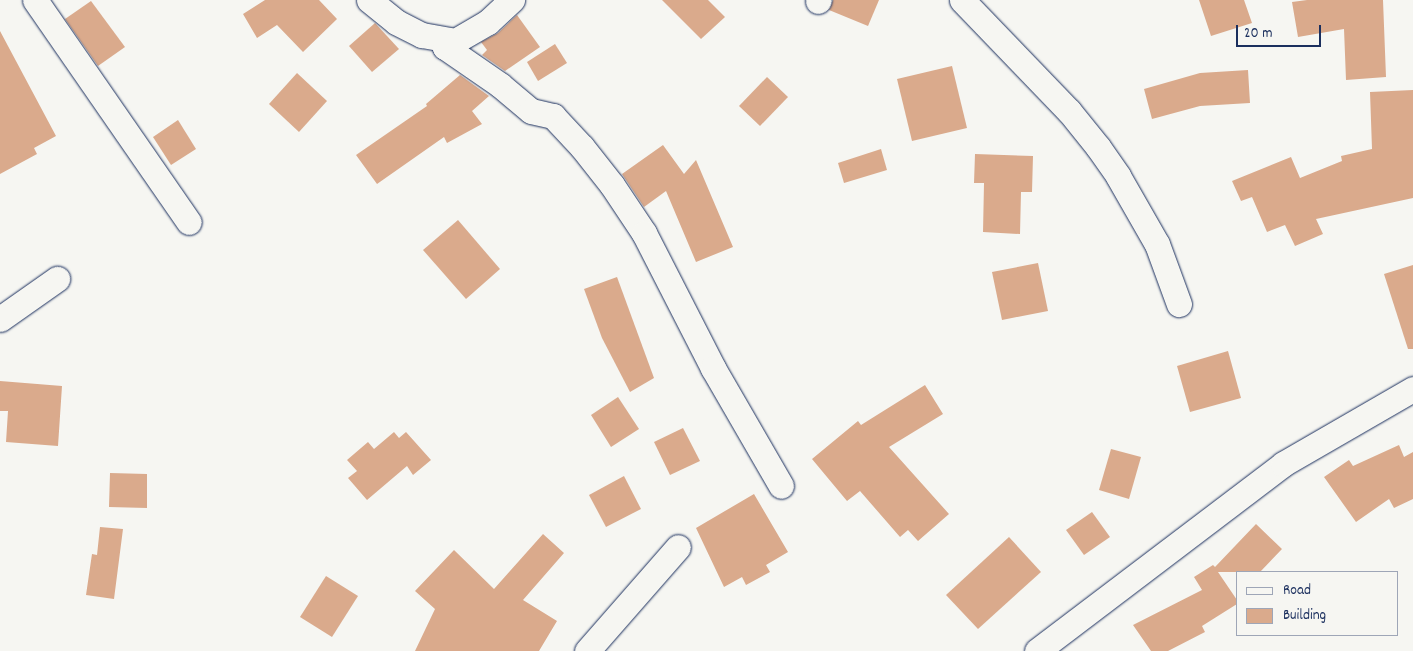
<!DOCTYPE html>
<html>
<head>
<meta charset="utf-8">
<style>
  body { margin:0 }
  #map { position:relative; width:1413px; height:651px; overflow:hidden; background:#f6f6f2; font-family:Dekko,sans-serif }
  div>[style] { position:absolute }
  [style*='--x'] { left:calc(var(--x)*1px); top:calc(var(--y)*1px); width:calc(var(--w)*1px); rotate:calc(var(--a)*1deg) }
  .building>* { inset:0; background:#daaa8c }
  .roads { filter:drop-shadow(0 0 1px #1b2f5e) drop-shadow(0 0 1px #1b2f5e) }
  .street>* { height:25px; margin:-12.5px; padding:0 12.5px; transform-origin:12.5px; border-radius:12.5px; background:#f6f6f2 }
  span { translate:-50% -50%; white-space:nowrap; text-align:center; line-height:1.15; -webkit-text-stroke:5px #f6f6f2; paint-order:stroke }
  .legend { position:absolute; left:1236px; top:571px; width:162px; height:65px; box-sizing:border-box; background:#f6f6f2; border:1px solid #9ea6b7; margin:0; padding:6px 9px; list-style:none; font-size:15px; color:#1b2f5e }
  .legend li { display:flex; align-items:center; gap:10px; height:25px }
  .legend b { width:25px; border:1px solid #9ea6b7 }
  .scale { position:absolute; left:1236px; top:25px; width:85px; height:22px; box-sizing:border-box; border:2px solid #1b2f5e; border-top:0; padding-left:6px; font-size:15px; line-height:18px; white-space:nowrap; color:#1b2f5e; -webkit-text-stroke:4px #f6f6f2; paint-order:stroke }
</style>
</head>
<body>
<div id="map">
  <div class="building">
    <div style="clip-path:polygon(265px 0,319px 0,337px 19px,303px 52px,277px 25px,257px 38px,243px 14px)"></div>
    <div style="clip-path:polygon(662px 0,708px 0,725px 17px,701px 39px)"></div>
    <div style="clip-path:polygon(833px 0,879px 0,868px 26px,829px 10px)"></div>
    <div style="clip-path:polygon(1199px 0,1244px 0,1252px 23px,1211px 36px)"></div>
    <div style="clip-path:polygon(1307px 0,1383px 0,1386px 77px,1346px 80px,1344px 29px,1298px 37px,1292px 2px)"></div>
    <div style="clip-path:polygon(91px 1px,125px 47px,98px 66px,65px 19px)"></div>
    <div style="clip-path:polygon(517px 15px,540px 47px,505px 71px,482px 55px,487px 50px,481px 42px,498px 33px)"></div>
    <div style="clip-path:polygon(375px 23px,399px 49px,372px 72px,349px 46px)"></div>
    <div style="clip-path:polygon(0 31px,56px 136px,34px 148px,37px 154px,0 174px)"></div>
    <div style="clip-path:polygon(555px 44px,567px 63px,538px 81px,527px 62px)"></div>
    <div style="clip-path:polygon(952px 66px,967px 128px,912px 141px,897px 79px)"></div>
    <div style="clip-path:polygon(1248px 70px,1250px 103px,1200px 106px,1152px 119px,1144px 89px,1200px 73px)"></div>
    <div style="clip-path:polygon(297px 73px,327px 101px,299px 132px,269px 104px)"></div>
    <div style="clip-path:polygon(460px 75px,489px 96px,472px 111px,482px 124px,447px 143px,444px 137px,377px 184px,356px 155px,427px 106px,426px 104px)"></div>
    <div style="clip-path:polygon(767px 77px,788px 97px,760px 126px,739px 106px)"></div>
    <div style="clip-path:polygon(1413px 90px,1413px 198px,1316px 219px,1323px 234px,1295px 246px,1285px 225px,1267px 232px,1252px 197px,1241px 201px,1232px 181px,1291px 157px,1300px 178px,1342px 161px,1341px 156px,1372px 149px,1370px 92px)"></div>
    <div style="clip-path:polygon(178px 120px,196px 149px,171px 165px,153px 137px)"></div>
    <div style="clip-path:polygon(663px 145px,684px 174px,696px 160px,733px 247px,696px 262px,666px 191px,644px 207px,622px 174px)"></div>
    <div style="clip-path:polygon(881px 149px,887px 170px,844px 183px,838px 163px)"></div>
    <div style="clip-path:polygon(975px 154px,1033px 156px,1032px 192px,1021px 192px,1020px 234px,983px 232px,984px 183px,974px 183px)"></div>
    <div style="clip-path:polygon(458px 220px,500px 269px,466px 299px,423px 250px)"></div>
    <div style="clip-path:polygon(1038px 263px,1048px 311px,1002px 320px,992px 272px)"></div>
    <div style="clip-path:polygon(1413px 265px,1413px 349px,1408px 349px,1384px 274px)"></div>
    <div style="clip-path:polygon(617px 277px,654px 378px,630px 392px,602px 338px,584px 289px)"></div>
    <div style="clip-path:polygon(1228px 351px,1241px 398px,1190px 412px,1177px 366px)"></div>
    <div style="clip-path:polygon(0 381px,62px 386px,58px 446px,6px 442px,8px 411px,0 411px)"></div>
    <div style="clip-path:polygon(925px 385px,943px 414px,889px 447px,949px 514px,918px 541px,908px 530px,900px 537px,860px 491px,847px 501px,812px 459px,858px 421px,861px 425px)"></div>
    <div style="clip-path:polygon(618px 397px,639px 429px,611px 447px,591px 415px)"></div>
    <div style="clip-path:polygon(683px 428px,700px 461px,670px 475px,654px 442px)"></div>
    <div style="clip-path:polygon(394px 432px,399px 438px,406px 432px,431px 460px,413px 475px,407px 466px,367px 500px,348px 478px,357px 471px,347px 460px,368px 442px,374px 449px)"></div>
    <div style="clip-path:polygon(1399px 445px,1404px 457px,1413px 452px,1413px 499px,1394px 508px,1389px 499px,1356px 522px,1324px 477px,1349px 460px,1353px 466px)"></div>
    <div style="clip-path:polygon(1111px 449px,1141px 457px,1129px 499px,1099px 490px)"></div>
    <div style="clip-path:polygon(110px 473px,147px 474px,147px 508px,109px 507px)"></div>
    <div style="clip-path:polygon(624px 476px,641px 509px,606px 527px,589px 495px)"></div>
    <div style="clip-path:polygon(754px 494px,788px 552px,766px 565px,770px 572px,746px 585px,742px 577px,724px 587px,696px 528px)"></div>
    <div style="clip-path:polygon(1092px 512px,1110px 537px,1084px 555px,1066px 530px)"></div>
    <div style="clip-path:polygon(1256px 524px,1282px 549px,1260px 572px,1218px 572px,1237px 600px,1237px 604px,1202px 626px,1205px 632px,1168px 651px,1151px 651px,1133px 625px,1202px 590px,1194px 577px,1213px 565px,1215px 567px)"></div>
    <div style="clip-path:polygon(100px 527px,123px 529px,114px 599px,86px 595px,92px 554px,97px 555px)"></div>
    <div style="clip-path:polygon(543px 534px,564px 553px,523px 600px,557px 621px,539px 651px,415px 651px,435px 609px,415px 591px,454px 550px,494px 589px)"></div>
    <div style="clip-path:polygon(1009px 537px,1041px 572px,978px 629px,946px 595px)"></div>
    <div style="clip-path:polygon(326px 576px,358px 596px,332px 637px,300px 617px)"></div>
  </div>
  <div class="roads">
    <div class="street">
      <div style="--x:35;--y:0;--w:270;--a:55.3"></div>
      <div style="--x:369;--y:0;--w:35;--a:39"></div>
      <div style="--x:396;--y:22;--w:29;--a:27"></div>
      <div style="--x:422;--y:35;--w:27;--a:10"></div>
      <div style="--x:449;--y:40;--w:8;--a:120"></div>
      <div style="--x:962;--y:0;--w:154;--a:46.1"></div>
      <div style="--x:1069;--y:111;--w:46;--a:51.1"></div>
      <div style="--x:1098;--y:147;--w:35;--a:55"></div>
      <div style="--x:1118;--y:176;--w:78;--a:60.2"></div>
      <div style="--x:1157;--y:244;--w:64;--a:69.9"></div>
      <div style="--x:818;--y:1;--w:1;--a:-45"></div>
      <div style="--x:445;--y:47;--w:67;--a:34.6"></div>
      <div style="--x:500;--y:85;--w:40;--a:40"></div>
      <div style="--x:531;--y:111;--w:23;--a:13"></div>
      <div style="--x:553;--y:116;--w:42;--a:46.9"></div>
      <div style="--x:582;--y:147;--w:48;--a:51.7"></div>
      <div style="--x:612;--y:185;--w:58;--a:56.3"></div>
      <div style="--x:644;--y:233;--w:152;--a:62.9"></div>
      <div style="--x:713;--y:368;--w:136;--a:60"></div>
      <div style="--x:445;--y:47;--w:50;--a:-30.2"></div>
      <div style="--x:488;--y:22;--w:33;--a:-43"></div>
      <div style="--x:0;--y:319;--w:70;--a:-35.1"></div>
      <div style="--x:587;--y:651;--w:138;--a:-48.8"></div>
      <div style="--x:1037;--y:651;--w:309;--a:-37.2"></div>
      <div style="--x:1283;--y:464;--w:150;--a:-30"></div>
    </div>
  </div>
  <ul class="legend">
  <li><b style="height:6px;background:#f6f6f2"></b>Road</li>
  <li><b style="height:14px;background:#daaa8c"></b>Building</li>
  </ul>
  <div class="scale">20 m</div>
</div>
</body>
</html>
